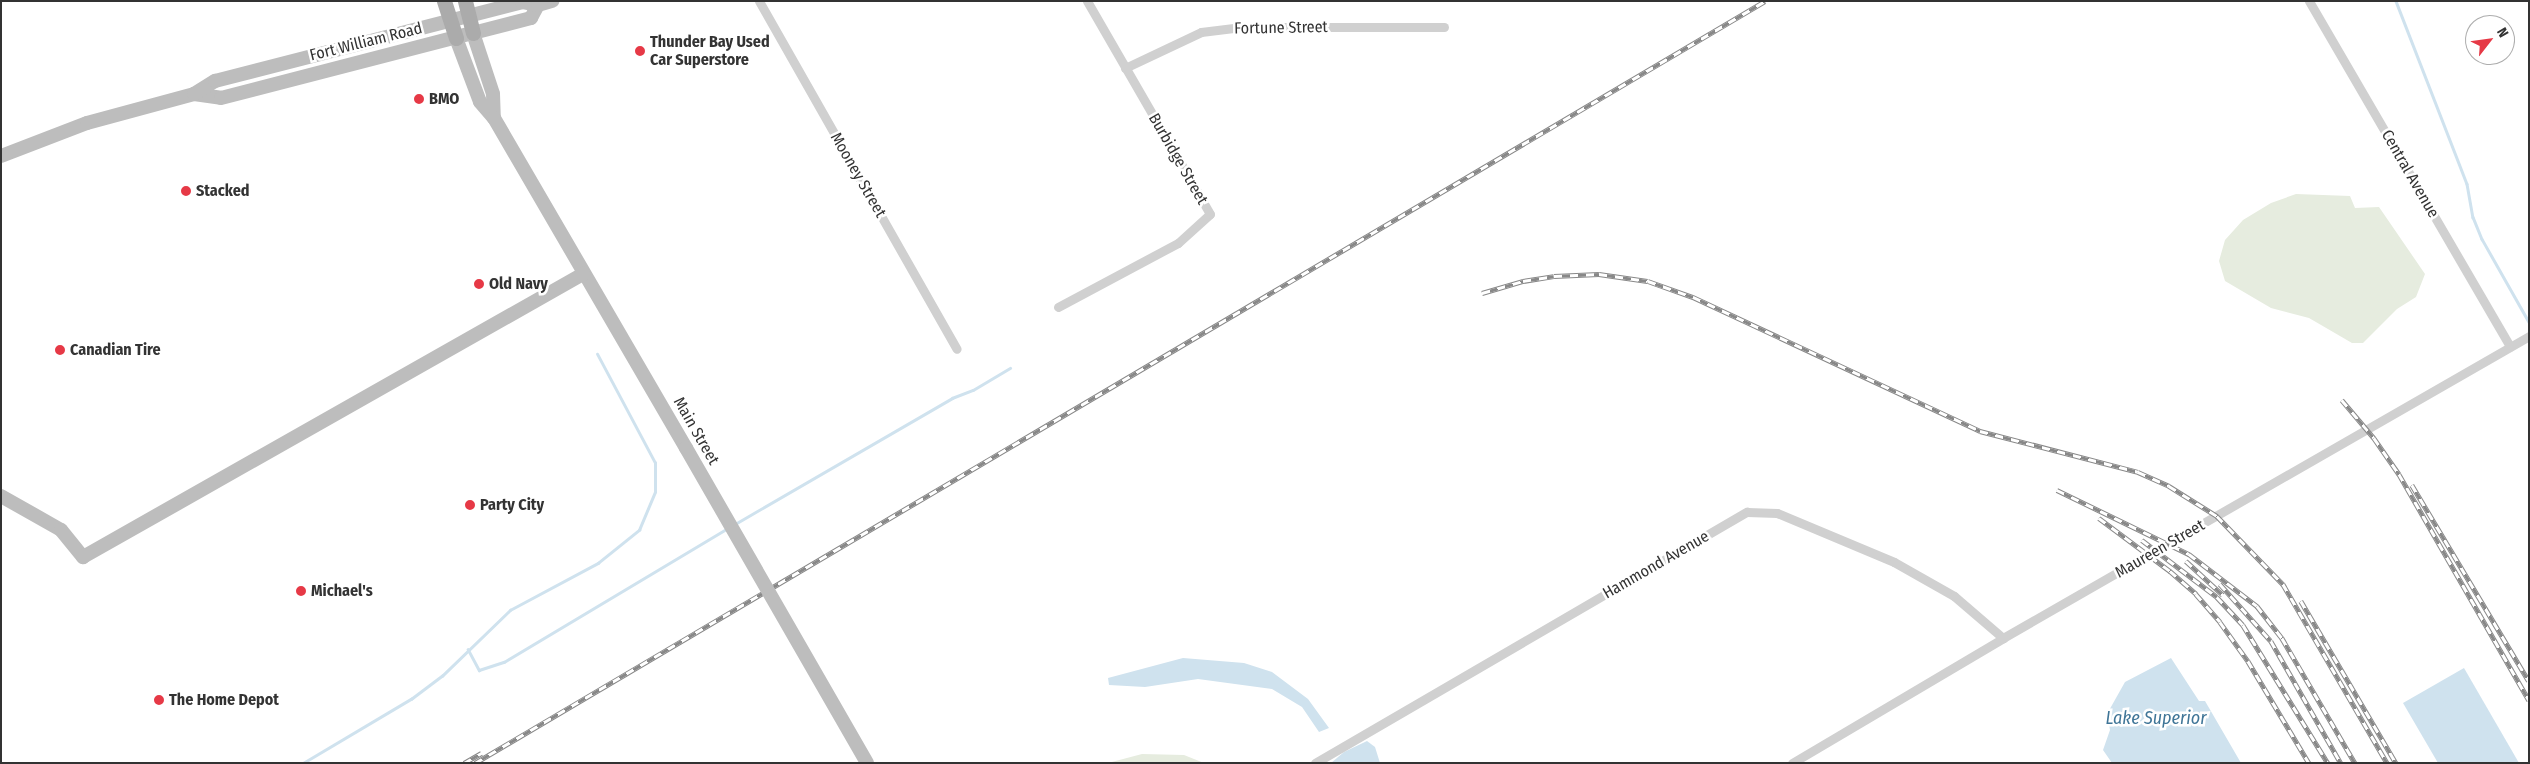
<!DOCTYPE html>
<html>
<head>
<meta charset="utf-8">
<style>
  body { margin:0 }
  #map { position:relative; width:2530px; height:764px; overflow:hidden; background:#fff; font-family:"Fira Sans Condensed",sans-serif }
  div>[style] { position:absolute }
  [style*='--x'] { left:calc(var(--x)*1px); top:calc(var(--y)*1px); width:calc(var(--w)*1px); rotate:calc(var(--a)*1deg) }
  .green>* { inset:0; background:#e6ecdf }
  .water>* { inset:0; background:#cfe2ee }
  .stream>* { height:2.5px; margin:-1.25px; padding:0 1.25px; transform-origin:1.25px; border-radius:1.25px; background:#cfe2ee }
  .street>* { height:9px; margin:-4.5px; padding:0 4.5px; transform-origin:4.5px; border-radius:4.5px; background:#d0d0d0 }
  .secondary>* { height:14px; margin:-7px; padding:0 7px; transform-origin:7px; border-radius:7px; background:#bdbdbd }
  .primary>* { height:15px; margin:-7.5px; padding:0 7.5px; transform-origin:7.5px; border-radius:7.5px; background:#ababab }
  .rail>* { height:4.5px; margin-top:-2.25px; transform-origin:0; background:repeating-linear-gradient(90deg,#fff 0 8px,#888 0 16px); box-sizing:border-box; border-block:1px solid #888 }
  .secondary-bridge>* { height:14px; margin:-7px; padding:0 7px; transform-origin:7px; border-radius:7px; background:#bdbdbd }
  .dots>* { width:14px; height:14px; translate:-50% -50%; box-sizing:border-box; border:2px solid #fff; border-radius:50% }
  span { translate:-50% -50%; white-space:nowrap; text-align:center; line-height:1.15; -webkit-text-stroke:5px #fff; paint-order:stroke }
  .street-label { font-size:16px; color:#333 }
  .poi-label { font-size:16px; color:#333; font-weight:700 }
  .left { translate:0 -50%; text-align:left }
  .water-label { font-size:18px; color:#3f7597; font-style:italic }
  .frame { position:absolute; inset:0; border:2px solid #333; pointer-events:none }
  .north { position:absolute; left:2465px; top:15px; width:50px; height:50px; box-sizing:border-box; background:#fff; border:1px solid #adadad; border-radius:50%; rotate:60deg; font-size:14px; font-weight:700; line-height:20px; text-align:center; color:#333 }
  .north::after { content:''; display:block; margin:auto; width:18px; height:22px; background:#e63946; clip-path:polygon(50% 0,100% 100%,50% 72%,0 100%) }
</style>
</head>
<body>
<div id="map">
  <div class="green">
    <div style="clip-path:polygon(2296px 194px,2350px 196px,2355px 208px,2379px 207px,2425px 274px,2416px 297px,2397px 309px,2363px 343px,2352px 343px,2309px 318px,2271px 308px,2225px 281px,2219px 261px,2225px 240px,2243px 220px,2271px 203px)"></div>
    <div style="clip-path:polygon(1142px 754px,1184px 755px,1204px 763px,1108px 763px)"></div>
  </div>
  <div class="water">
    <div style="clip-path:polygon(1183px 658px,1244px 663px,1272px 672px,1308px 699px,1329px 728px,1319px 732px,1302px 707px,1272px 689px,1198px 679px,1145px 687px,1109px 685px,1108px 678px)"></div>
    <div style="clip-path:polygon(2171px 658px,2199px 701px,2205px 701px,2241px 763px,2112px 763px,2103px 750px,2110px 730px,2107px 714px,2125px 682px)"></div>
    <div style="clip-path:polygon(2464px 668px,2519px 763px,2438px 763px,2403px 703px)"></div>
    <div style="clip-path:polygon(1367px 741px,1375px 747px,1380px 763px,1331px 763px,1344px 752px)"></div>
  </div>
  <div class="stream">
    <div style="--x:2396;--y:1;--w:196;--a:68.8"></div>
    <div style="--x:2467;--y:184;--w:34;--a:80"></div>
    <div style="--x:2473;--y:217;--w:24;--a:68"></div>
    <div style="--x:2482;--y:239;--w:95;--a:60.5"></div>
    <div style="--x:735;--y:524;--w:251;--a:-30.1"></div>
    <div style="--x:952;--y:398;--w:22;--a:-21"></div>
    <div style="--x:973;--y:390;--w:43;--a:-30.7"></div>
    <div style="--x:468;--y:649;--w:24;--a:62"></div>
    <div style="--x:479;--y:670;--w:26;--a:-18"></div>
    <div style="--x:504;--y:662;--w:259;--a:-30.9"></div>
    <div style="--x:303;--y:763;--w:126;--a:-30.7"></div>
    <div style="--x:411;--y:699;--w:39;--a:-37"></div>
    <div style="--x:442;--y:676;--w:95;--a:-44.1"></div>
    <div style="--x:510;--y:610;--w:100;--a:-28.1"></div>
    <div style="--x:598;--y:563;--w:53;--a:-38.8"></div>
    <div style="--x:639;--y:530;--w:41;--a:-67.2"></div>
    <div style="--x:655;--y:492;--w:29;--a:-90"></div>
    <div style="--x:655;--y:463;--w:123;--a:-118"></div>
  </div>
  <div class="street">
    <div style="--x:759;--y:1;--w:400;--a:60.4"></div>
    <div style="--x:2309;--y:1;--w:400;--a:59.8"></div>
    <div style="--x:1125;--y:68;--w:84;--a:-25.3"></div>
    <div style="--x:1201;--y:32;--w:39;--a:-7"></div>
    <div style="--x:1240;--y:27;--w:204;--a:0"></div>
    <div style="--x:1058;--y:307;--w:136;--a:-28.1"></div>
    <div style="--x:1178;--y:243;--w:43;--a:-42.2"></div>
    <div style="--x:1210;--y:214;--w:246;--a:-120"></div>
    <div style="--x:1315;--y:763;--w:500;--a:-30.2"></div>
    <div style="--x:1747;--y:512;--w:30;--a:2"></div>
    <div style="--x:1777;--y:513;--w:127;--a:22.7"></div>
    <div style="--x:1894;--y:562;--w:69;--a:29.5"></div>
    <div style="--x:1954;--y:596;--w:65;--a:40.6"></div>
    <div style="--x:1792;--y:763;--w:245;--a:-30.6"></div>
    <div style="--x:2003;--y:638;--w:607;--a:-29.86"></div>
  </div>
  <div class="secondary">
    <div style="--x:473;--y:33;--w:64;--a:71.8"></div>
    <div style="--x:493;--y:94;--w:24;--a:88"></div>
    <div style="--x:456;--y:38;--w:68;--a:69.4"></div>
    <div style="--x:480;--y:102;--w:21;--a:49"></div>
    <div style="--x:494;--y:118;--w:382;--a:59.8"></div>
    <div style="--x:194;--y:94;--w:27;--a:8"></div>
    <div style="--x:221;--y:98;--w:260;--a:-14.5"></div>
    <div style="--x:473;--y:33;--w:60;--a:-14.5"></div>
    <div style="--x:531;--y:18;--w:15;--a:-62"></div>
    <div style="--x:1;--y:156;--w:92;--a:-21"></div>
    <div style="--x:87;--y:123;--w:111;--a:-15.2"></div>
    <div style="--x:194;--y:94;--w:25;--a:-32"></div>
    <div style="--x:215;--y:81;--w:317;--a:-14.4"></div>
    <div style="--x:522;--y:2;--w:16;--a:11"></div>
    <div style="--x:538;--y:5;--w:15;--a:-16"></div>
    <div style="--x:1;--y:496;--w:69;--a:29.5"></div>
    <div style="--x:61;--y:530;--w:35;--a:51"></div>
    <div style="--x:83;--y:557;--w:575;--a:-29.51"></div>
  </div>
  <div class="primary">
    <div style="--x:444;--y:1;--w:39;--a:72"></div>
    <div style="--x:465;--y:1;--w:33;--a:76"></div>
  </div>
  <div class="rail">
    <div style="--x:1482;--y:293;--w:43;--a:-16.3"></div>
    <div style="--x:1523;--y:281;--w:31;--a:-9"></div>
    <div style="--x:1554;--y:276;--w:45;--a:-2.5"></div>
    <div style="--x:1599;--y:274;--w:49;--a:8.1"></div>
    <div style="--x:1648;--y:281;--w:48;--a:19.6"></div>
    <div style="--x:1693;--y:297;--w:317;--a:25"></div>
    <div style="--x:1980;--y:431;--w:163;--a:14.5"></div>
    <div style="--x:2138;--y:472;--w:34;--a:24"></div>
    <div style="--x:2169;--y:486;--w:57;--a:32"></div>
    <div style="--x:2217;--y:516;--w:95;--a:45.9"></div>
    <div style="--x:2283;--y:584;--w:207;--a:59.8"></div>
    <div style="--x:2342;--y:400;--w:50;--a:49.9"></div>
    <div style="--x:2374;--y:438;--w:44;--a:55.2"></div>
    <div style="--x:2399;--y:474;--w:261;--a:60.1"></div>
    <div style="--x:2412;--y:485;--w:228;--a:59.2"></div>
    <div style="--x:2057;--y:490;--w:147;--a:25.9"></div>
    <div style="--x:2189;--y:554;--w:86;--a:37.4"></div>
    <div style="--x:2257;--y:606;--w:41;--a:52"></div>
    <div style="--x:2282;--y:638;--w:145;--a:59.7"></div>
    <div style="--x:2099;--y:518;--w:89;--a:36.7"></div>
    <div style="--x:2170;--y:571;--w:35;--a:41"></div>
    <div style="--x:2196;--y:594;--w:37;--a:49"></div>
    <div style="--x:2220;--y:622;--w:48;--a:54.3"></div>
    <div style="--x:2248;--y:661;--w:119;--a:59.1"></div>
    <div style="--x:2142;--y:540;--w:94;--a:37.2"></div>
    <div style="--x:2217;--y:597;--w:38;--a:47"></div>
    <div style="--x:2243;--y:625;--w:162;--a:58.4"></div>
    <div style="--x:2186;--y:561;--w:50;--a:42.6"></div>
    <div style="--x:2220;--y:584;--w:76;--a:48.2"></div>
    <div style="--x:2271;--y:641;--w:141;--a:60.2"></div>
    <div style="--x:2301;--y:601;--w:188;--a:59.6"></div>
    <div style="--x:464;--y:763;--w:20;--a:-30"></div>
    <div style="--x:475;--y:763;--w:1498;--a:-30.57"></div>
  </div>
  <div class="secondary-bridge">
    <div style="--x:686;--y:448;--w:363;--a:60.1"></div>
  </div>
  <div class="dots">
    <div style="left:640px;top:51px;background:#e63946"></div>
    <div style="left:419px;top:99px;background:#e63946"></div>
    <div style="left:186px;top:191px;background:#e63946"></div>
    <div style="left:479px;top:284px;background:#e63946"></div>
    <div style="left:60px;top:350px;background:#e63946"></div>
    <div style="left:470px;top:505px;background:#e63946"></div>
    <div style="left:301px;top:591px;background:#e63946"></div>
    <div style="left:159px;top:700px;background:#e63946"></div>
  </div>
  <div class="street-label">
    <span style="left:1281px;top:28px;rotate:-1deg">Fortune Street</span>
    <span style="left:366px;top:42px;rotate:-14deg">Fort William Road</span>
    <span style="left:1178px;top:159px;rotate:60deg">Burbidge Street</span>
    <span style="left:2410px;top:174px;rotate:60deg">Central Avenue</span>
    <span style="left:858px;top:175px;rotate:60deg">Mooney Street</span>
    <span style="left:696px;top:431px;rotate:60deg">Main Street</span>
    <span style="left:2160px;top:549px;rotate:-30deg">Maureen Street</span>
    <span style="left:1656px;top:565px;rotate:-30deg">Hammond Avenue</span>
  </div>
  <div class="poi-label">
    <span class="left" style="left:650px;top:51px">Thunder Bay Used<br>Car Superstore</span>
    <span class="left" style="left:429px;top:99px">BMO</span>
    <span class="left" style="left:196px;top:191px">Stacked</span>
    <span class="left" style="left:489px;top:284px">Old Navy</span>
    <span class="left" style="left:70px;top:350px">Canadian Tire</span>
    <span class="left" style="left:480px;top:505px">Party City</span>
    <span class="left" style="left:311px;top:591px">Michael's</span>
    <span class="left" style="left:169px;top:700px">The Home Depot</span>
  </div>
  <div class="water-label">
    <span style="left:2156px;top:718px">Lake Superior</span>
  </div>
  <div class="frame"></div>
  <div class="north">N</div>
</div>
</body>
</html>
